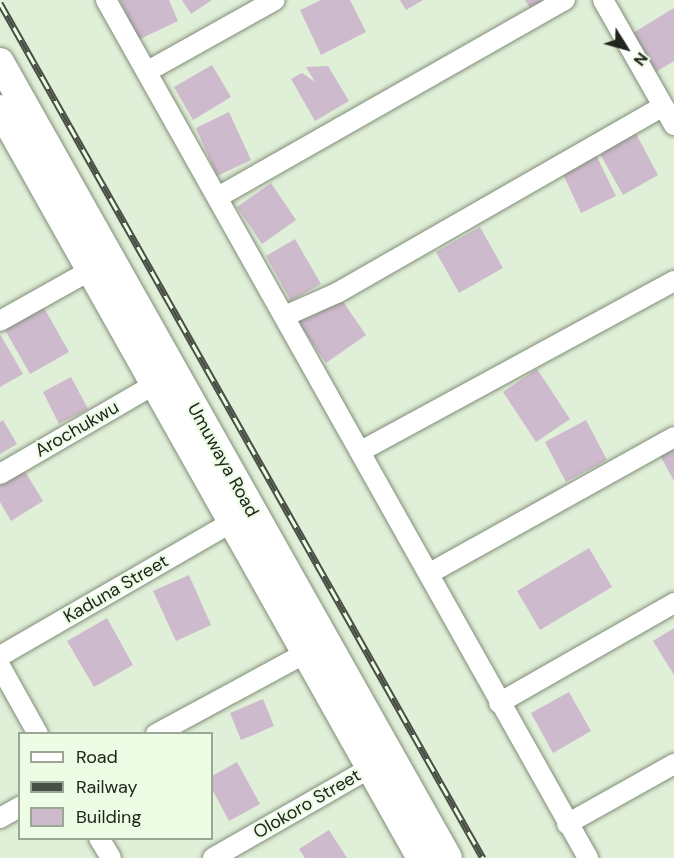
<!DOCTYPE html>
<html>
<head>
<meta charset="utf-8">
<style>
  body { margin:0 }
  #map { position:relative; width:674px; height:858px; overflow:hidden; background:#e0efd8; font-family:"DM Sans",sans-serif }
  div>[style] { position:absolute }
  [style*='--x'] { left:calc(var(--x)*1px); top:calc(var(--y)*1px); width:calc(var(--w)*1px); rotate:calc(var(--a)*1deg) }
  .building>* { inset:0; background:#cebacd }
  .roads { filter:drop-shadow(0 0 2px #808e79) drop-shadow(0 0 2px #808e79) }
  .street>* { height:20px; margin:-10px; padding:0 10px; transform-origin:10px; border-radius:10px; background:#fff }
  .secondary>* { height:28px; margin:-14px; padding:0 14px; transform-origin:14px; border-radius:14px; background:#fff }
  .rail>* { height:7px; margin-top:-3.5px; transform-origin:0; background:repeating-linear-gradient(90deg,#edfce5 0 14px,#484f44 0 28px); box-sizing:border-box; border-block:2px solid #484f44 }
  span { translate:-50% -50%; white-space:nowrap; text-align:center; line-height:1.15; -webkit-text-stroke:4.5px #edfce5; paint-order:stroke }
  .street-label { font-size:18px; color:#20251d }
  .legend { position:absolute; left:18px; top:732px; width:195px; height:108px; box-sizing:border-box; background:#edfce5; border:2px solid #9ba695; margin:0; padding:8px 10px; list-style:none; font-size:18px; color:#20251d }
  .legend li { display:flex; align-items:center; gap:12px; height:30px }
  .legend b { width:30px; border:2px solid #9ba695 }
  .north { position:absolute; left:596px; top:18px; width:60px; height:60px; -webkit-text-stroke:4px #edfce5; paint-order:stroke; rotate:127deg; font-size:16px; font-weight:700; line-height:24px; text-align:center; color:#20251d }
  .north::after { content:''; display:block; margin:auto; width:21px; height:27px; background:#20251d; clip-path:polygon(50% 0,100% 100%,50% 72%,0 100%) }
</style>
</head>
<body>
<div id="map">
  <div class="building">
    <div style="clip-path:polygon(120px 0,169px 0,178px 21px,138px 40px)"></div>
    <div style="clip-path:polygon(182px 0,212px 0,191px 14px)"></div>
    <div style="clip-path:polygon(321px 0,350px 0,366px 32px,321px 55px,300px 10px)"></div>
    <div style="clip-path:polygon(400px 0,423px 0,406px 10px)"></div>
    <div style="clip-path:polygon(525px 0,548px 0,532px 11px)"></div>
    <div style="clip-path:polygon(674px 8px,674px 61px,656px 72px,633px 33px)"></div>
    <div style="clip-path:polygon(212px 65px,231px 97px,193px 120px,174px 87px)"></div>
    <div style="clip-path:polygon(328px 66px,349px 101px,315px 121px,291px 79px,302px 73px,315px 82px,306px 67px)"></div>
    <div style="clip-path:polygon(229px 112px,251px 160px,217px 176px,196px 128px)"></div>
    <div style="clip-path:polygon(635px 132px,658px 175px,623px 195px,599px 152px)"></div>
    <div style="clip-path:polygon(595px 153px,616px 196px,581px 213px,561px 170px)"></div>
    <div style="clip-path:polygon(271px 183px,296px 220px,262px 244px,237px 207px)"></div>
    <div style="clip-path:polygon(480px 227px,503px 268px,459px 293px,436px 252px)"></div>
    <div style="clip-path:polygon(295px 239px,321px 284px,291px 301px,266px 256px)"></div>
    <div style="clip-path:polygon(337px 293px,366px 335px,326px 363px,297px 321px)"></div>
    <div style="clip-path:polygon(43px 306px,69px 352px,30px 374px,4px 328px)"></div>
    <div style="clip-path:polygon(0 334px,23px 374px,0 387px)"></div>
    <div style="clip-path:polygon(537px 369px,570px 419px,536px 442px,503px 392px)"></div>
    <div style="clip-path:polygon(71px 377px,88px 409px,59px 424px,43px 392px)"></div>
    <div style="clip-path:polygon(3px 420px,17px 444px,0 454px,0 422px)"></div>
    <div style="clip-path:polygon(586px 420px,607px 460px,566px 482px,545px 442px)"></div>
    <div style="clip-path:polygon(674px 440px,674px 481px,657px 450px)"></div>
    <div style="clip-path:polygon(23px 468px,43px 501px,11px 521px,0 502px,0 482px)"></div>
    <div style="clip-path:polygon(589px 548px,612px 587px,540px 630px,517px 591px)"></div>
    <div style="clip-path:polygon(189px 575px,211px 625px,176px 641px,153px 591px)"></div>
    <div style="clip-path:polygon(107px 618px,133px 665px,94px 687px,67px 641px)"></div>
    <div style="clip-path:polygon(674px 628px,674px 675px,653px 641px)"></div>
    <div style="clip-path:polygon(569px 692px,591px 731px,553px 753px,531px 713px)"></div>
    <div style="clip-path:polygon(263px 699px,274px 726px,241px 740px,230px 713px)"></div>
    <div style="clip-path:polygon(237px 762px,260px 804px,229px 821px,212px 789px,212px 776px)"></div>
    <div style="clip-path:polygon(329px 830px,347px 858px,305px 858px,299px 849px)"></div>
  </div>
  <div class="roads">
    <div class="street">
      <div style="--x:106;--y:0;--w:984;--a:60.67"></div>
      <div style="--x:603;--y:0;--w:144;--a:60.4"></div>
      <div style="--x:148;--y:71;--w:145;--a:-29.2"></div>
      <div style="--x:218;--y:197;--w:399;--a:-29.6"></div>
      <div style="--x:285;--y:316;--w:57;--a:-23.9"></div>
      <div style="--x:337;--y:293;--w:376;--a:-29.8"></div>
      <div style="--x:0;--y:321;--w:104;--a:-29.3"></div>
      <div style="--x:361;--y:451;--w:356;--a:-28.5"></div>
      <div style="--x:0;--y:474;--w:179;--a:-30.1"></div>
      <div style="--x:430;--y:573;--w:279;--a:-29.1"></div>
      <div style="--x:0;--y:656;--w:280;--a:-30"></div>
      <div style="--x:0;--y:666;--w:78;--a:60.8"></div>
      <div style="--x:499;--y:703;--w:202;--a:-29.7"></div>
      <div style="--x:156;--y:734;--w:170;--a:-28.4"></div>
      <div style="--x:0;--y:818;--w:23;--a:-29"></div>
      <div style="--x:567;--y:824;--w:123;--a:-29.3"></div>
      <div style="--x:99;--y:838;--w:23;--a:59"></div>
      <div style="--x:213;--y:858;--w:181;--a:-29.8"></div>
    </div>
    <div class="secondary">
      <div style="--x:0;--y:62;--w:913;--a:60.63"></div>
      <div style="--x:0;--y:109;--w:859;--a:60.66"></div>
    </div>
  </div>
  <div class="rail">
    <div style="--x:0;--y:3;--w:982;--a:60.54"></div>
  </div>
  <div class="street-label">
    <span style="left:77px;top:429px;rotate:-30deg">Arochukwu</span>
    <span style="left:223px;top:460px;rotate:61deg">Umuwaya Road</span>
    <span style="left:116px;top:589px;rotate:-30deg">Kaduna Street</span>
    <span style="left:307px;top:804px;rotate:-30deg">Olokoro Street</span>
  </div>
  <ul class="legend">
  <li><b style="height:8px;background:#fff"></b>Road</li>
  <li><b style="height:8px;background:#484f44"></b>Railway</li>
  <li><b style="height:16px;background:#cebacd"></b>Building</li>
  </ul>
  <div class="north">N</div>
</div>
</body>
</html>
